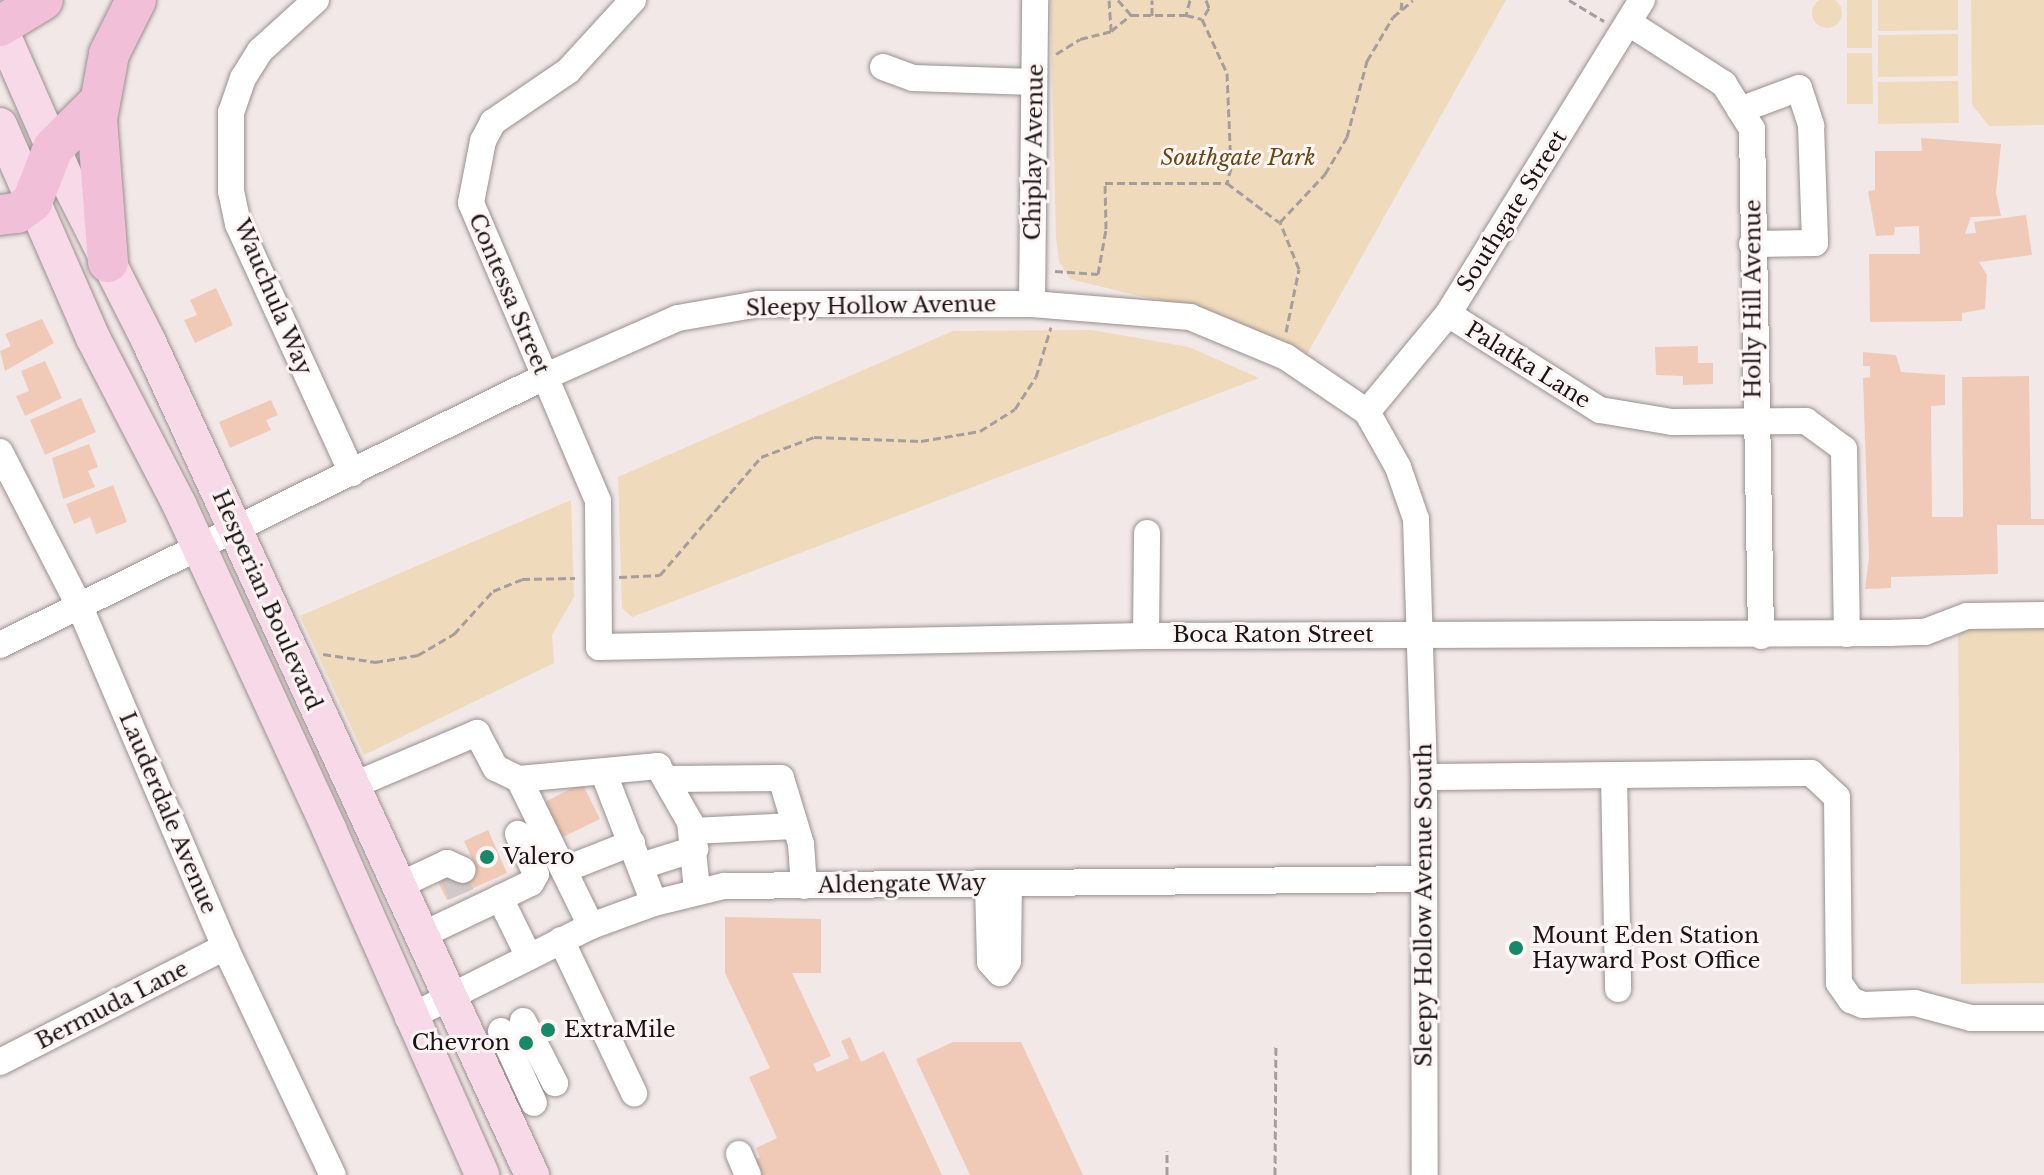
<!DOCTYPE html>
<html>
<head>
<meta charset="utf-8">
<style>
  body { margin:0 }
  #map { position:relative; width:2044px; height:1175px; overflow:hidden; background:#f2e8e8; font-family:"Libre Baskerville",serif }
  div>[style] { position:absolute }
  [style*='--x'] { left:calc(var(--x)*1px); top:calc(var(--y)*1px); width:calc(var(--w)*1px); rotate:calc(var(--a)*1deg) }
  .green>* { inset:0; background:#efdabb }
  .round { border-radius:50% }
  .building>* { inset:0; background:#f0cab6 }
  .minor-tunnel>* { height:26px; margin-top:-13px; transform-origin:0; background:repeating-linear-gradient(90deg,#d1c8c8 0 26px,transparent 0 39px) }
  .path>* { height:3px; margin-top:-1.5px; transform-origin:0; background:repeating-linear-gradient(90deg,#a69e9e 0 8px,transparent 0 12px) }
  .roads { filter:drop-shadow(0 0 2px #999090) drop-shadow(0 0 2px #999090) }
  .minor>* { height:26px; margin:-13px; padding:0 13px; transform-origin:13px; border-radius:13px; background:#fff }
  .major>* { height:34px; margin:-17px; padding:0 17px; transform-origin:17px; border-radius:17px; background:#f7d9e8 }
  .highway>* { height:40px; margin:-20px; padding:0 20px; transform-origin:20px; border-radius:20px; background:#f2bfd8 }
  .dots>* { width:22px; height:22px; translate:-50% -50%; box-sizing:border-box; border:4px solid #fff5f5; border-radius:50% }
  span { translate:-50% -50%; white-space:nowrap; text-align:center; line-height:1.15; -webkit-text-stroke:6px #fff5f5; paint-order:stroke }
  .street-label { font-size:22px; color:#191515 }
  .park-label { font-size:22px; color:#684a11; font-style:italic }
  .poi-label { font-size:22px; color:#191515 }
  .left { translate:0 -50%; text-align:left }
  .right { translate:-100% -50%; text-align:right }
</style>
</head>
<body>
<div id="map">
  <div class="green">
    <div class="round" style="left:1812px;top:-2px;width:30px;height:30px"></div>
    <div style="clip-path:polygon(1050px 0,1506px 0,1306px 356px,1225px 317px,1070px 279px,1059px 262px,1056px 237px)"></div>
    <div style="clip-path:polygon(1847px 0,1872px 0,1872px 48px,1847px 48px)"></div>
    <div style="clip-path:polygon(1878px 0,1958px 0,1958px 30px,1878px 31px)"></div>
    <div style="clip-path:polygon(1971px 0,2044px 0,2044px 125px,1989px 126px,1972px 105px)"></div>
    <div style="clip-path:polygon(1958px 34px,1958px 76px,1878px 77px,1878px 35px)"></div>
    <div style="clip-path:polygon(1847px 53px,1872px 53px,1873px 104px,1847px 104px)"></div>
    <div style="clip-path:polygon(1958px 81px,1959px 123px,1878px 124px,1878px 82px)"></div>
    <div style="clip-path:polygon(1092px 330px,1189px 347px,1259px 378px,632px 617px,622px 608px,618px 477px,953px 331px)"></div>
    <div style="clip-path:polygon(571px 500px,574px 597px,552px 635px,554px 663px,364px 755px,300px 616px)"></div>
    <div style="clip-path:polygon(1958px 626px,2044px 626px,2044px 983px,1961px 984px)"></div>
  </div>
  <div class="building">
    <div style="clip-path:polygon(1921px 138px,2001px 144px,1996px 193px,2001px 216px,1971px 217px,1965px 234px,1976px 233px,1974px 222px,2026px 215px,2032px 255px,1979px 262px,1987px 275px,1985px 309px,1962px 313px,1962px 321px,1870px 322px,1869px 254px,1920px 254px,1919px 226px,1895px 227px,1894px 235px,1876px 236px,1868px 191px,1875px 190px,1875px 151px,1922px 151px)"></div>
    <div style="clip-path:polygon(216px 288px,233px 325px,195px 343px,184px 320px,197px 315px,190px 300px)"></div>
    <div style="clip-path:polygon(42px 319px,54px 343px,5px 371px,0 351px,11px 346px,5px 334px)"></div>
    <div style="clip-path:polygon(1698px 346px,1698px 363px,1713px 363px,1713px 384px,1683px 385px,1683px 376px,1656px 375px,1655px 347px)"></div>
    <div style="clip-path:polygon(1863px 352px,1896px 355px,1901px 372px,1945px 375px,1945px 405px,1931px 406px,1932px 517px,1963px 517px,1962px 377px,2029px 376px,2031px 519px,2044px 519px,2044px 525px,1997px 525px,1998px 574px,1891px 577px,1891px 588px,1865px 589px,1869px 557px,1863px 378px,1870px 377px,1870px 366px,1863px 366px)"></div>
    <div style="clip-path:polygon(45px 361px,62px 398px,25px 416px,16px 396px,29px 391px,21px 371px)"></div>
    <div style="clip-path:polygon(81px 398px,96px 432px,45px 455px,30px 420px)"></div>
    <div style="clip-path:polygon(271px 400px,278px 415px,266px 420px,271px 430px,230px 448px,219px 422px)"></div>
    <div style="clip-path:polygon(89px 444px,98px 467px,88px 471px,95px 487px,63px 499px,52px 458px)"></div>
    <div style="clip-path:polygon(113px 485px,127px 522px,96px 534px,90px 517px,74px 524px,66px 504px)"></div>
    <div style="clip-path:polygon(582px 783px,600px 819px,555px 841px,537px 806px)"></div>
    <div style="clip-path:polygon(488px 830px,507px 873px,447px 900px,438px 882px,475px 865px,464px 841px)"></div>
    <div style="clip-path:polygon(725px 917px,821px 919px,821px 973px,792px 973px,831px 1056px,813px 1064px,817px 1072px,849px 1058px,841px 1041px,850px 1037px,861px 1062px,884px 1051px,942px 1175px,759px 1175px,752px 1161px,760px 1157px,756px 1148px,777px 1138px,749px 1077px,770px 1068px,725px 973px)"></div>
    <div style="clip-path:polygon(953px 1042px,1021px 1042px,1083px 1175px,970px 1175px,916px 1059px)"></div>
  </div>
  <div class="minor-tunnel">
    <div style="--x:453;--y:875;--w:21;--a:67"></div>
  </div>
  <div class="path">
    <div style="--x:1109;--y:0;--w:31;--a:86"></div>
    <div style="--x:1111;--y:31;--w:26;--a:-39"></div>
    <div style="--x:1131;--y:15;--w:55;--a:0"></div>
    <div style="--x:1118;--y:0;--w:20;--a:49"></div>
    <div style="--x:1190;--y:0;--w:16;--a:105"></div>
    <div style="--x:1186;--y:15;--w:16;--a:14"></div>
    <div style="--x:1206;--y:0;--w:9;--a:69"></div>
    <div style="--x:1209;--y:8;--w:13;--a:122"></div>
    <div style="--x:1202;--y:19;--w:60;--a:65.2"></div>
    <div style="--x:1227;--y:73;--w:95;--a:87.6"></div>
    <div style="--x:1231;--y:168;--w:16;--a:105"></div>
    <div style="--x:1227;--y:183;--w:65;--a:36.9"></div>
    <div style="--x:1569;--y:0;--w:41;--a:31"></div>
    <div style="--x:1401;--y:10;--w:10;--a:-84"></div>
    <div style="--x:1152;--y:16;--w:16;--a:-90"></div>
    <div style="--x:1056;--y:54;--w:28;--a:-32"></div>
    <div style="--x:1080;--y:39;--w:32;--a:-14"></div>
    <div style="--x:1055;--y:271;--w:43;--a:4"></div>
    <div style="--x:1098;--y:274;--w:46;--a:-79.9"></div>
    <div style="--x:1106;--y:229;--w:46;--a:-91.2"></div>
    <div style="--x:1105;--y:183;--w:122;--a:0"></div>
    <div style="--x:1286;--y:332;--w:64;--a:-78.3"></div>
    <div style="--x:1299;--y:269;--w:51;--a:-112"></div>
    <div style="--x:1280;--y:222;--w:66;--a:-46.8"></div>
    <div style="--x:1325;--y:174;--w:43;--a:-59.3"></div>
    <div style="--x:1347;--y:137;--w:79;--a:-75.3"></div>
    <div style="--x:1367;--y:61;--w:51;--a:-59.4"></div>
    <div style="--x:1393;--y:17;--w:26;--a:-40"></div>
    <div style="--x:619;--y:577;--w:41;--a:-2.8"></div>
    <div style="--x:660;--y:575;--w:155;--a:-49.4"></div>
    <div style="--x:761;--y:457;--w:57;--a:-20.7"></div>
    <div style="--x:814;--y:437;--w:107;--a:2.1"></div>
    <div style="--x:921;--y:441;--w:60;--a:-9.6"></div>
    <div style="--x:980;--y:431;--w:41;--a:-32.2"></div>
    <div style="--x:1015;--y:409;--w:38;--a:-57"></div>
    <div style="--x:1036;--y:377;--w:52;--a:-73.3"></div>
    <div style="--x:323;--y:654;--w:53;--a:8.7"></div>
    <div style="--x:375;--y:662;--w:44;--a:-9.2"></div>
    <div style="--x:418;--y:655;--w:42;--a:-30.3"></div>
    <div style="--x:454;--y:634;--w:58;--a:-47.8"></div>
    <div style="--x:493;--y:591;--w:31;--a:-22"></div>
    <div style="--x:522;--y:579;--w:53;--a:-1.1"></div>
    <div style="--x:1167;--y:1175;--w:24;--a:-90"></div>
    <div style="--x:1275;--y:1175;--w:129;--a:-89.6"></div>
  </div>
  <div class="roads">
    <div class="minor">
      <div style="--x:316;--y:0;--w:76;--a:137.7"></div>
      <div style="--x:260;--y:51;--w:32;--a:122"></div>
      <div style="--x:243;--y:78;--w:36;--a:109"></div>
      <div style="--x:231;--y:112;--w:79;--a:90"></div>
      <div style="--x:231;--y:191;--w:34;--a:78"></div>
      <div style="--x:238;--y:224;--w:274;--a:65.4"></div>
      <div style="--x:633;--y:0;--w:96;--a:132.5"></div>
      <div style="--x:568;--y:71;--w:91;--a:145.8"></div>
      <div style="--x:493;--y:122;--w:21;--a:118"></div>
      <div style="--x:483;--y:141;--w:63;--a:101"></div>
      <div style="--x:471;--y:203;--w:324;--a:66.9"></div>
      <div style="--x:598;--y:501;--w:146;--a:89.6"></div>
      <div style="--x:599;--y:647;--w:547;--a:-1.15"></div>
      <div style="--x:1146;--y:636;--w:743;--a:-0.23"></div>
      <div style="--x:1889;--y:633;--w:36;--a:-2"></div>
      <div style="--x:1925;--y:632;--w:45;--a:-20.9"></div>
      <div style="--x:1967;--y:616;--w:77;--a:-0.7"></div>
      <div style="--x:1629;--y:23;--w:113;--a:32.7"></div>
      <div style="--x:1724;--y:84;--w:53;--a:58.1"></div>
      <div style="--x:1752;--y:129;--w:507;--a:88.98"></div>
      <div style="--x:883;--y:67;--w:32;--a:20"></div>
      <div style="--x:913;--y:78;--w:121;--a:1.9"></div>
      <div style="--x:1740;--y:110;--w:63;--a:-20.4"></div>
      <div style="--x:1799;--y:88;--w:40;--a:72"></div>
      <div style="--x:1811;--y:126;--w:117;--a:88"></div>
      <div style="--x:1815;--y:243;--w:63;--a:179.1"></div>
      <div style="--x:1032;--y:304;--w:304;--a:-89.4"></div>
      <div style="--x:1448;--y:314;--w:180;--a:32.3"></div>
      <div style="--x:1600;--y:410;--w:73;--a:9.5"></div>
      <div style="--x:1672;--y:422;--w:134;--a:-0.4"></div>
      <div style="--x:1806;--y:421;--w:47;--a:36.4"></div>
      <div style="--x:1844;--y:449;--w:185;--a:89.1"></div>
      <div style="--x:1367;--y:412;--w:127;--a:-50.4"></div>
      <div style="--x:1448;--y:314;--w:369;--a:-58.3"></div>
      <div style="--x:0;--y:452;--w:174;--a:62.7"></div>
      <div style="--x:80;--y:607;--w:370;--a:66.9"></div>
      <div style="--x:225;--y:947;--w:252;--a:64.7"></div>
      <div style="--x:1146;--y:636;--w:103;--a:-89.4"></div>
      <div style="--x:0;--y:645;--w:606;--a:-26.23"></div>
      <div style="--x:544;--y:377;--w:146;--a:-23.8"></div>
      <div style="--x:678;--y:318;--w:81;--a:-9.9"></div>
      <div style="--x:758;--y:304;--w:274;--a:0"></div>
      <div style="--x:1032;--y:304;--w:159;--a:4.7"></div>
      <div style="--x:1190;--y:317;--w:104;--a:22.6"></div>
      <div style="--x:1286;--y:357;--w:98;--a:34.2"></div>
      <div style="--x:1367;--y:412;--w:63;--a:60.6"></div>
      <div style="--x:1398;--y:467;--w:55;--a:70.9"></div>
      <div style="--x:1416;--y:519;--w:258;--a:88.2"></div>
      <div style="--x:1424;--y:777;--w:398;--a:89.9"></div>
      <div style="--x:604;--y:774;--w:138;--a:68.8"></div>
      <div style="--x:1614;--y:775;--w:214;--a:88.9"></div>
      <div style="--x:1424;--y:777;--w:387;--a:-0.6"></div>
      <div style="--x:1811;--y:773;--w:35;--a:43"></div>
      <div style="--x:1837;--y:797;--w:186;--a:89.4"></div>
      <div style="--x:1839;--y:983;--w:21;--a:55"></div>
      <div style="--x:1851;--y:1000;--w:13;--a:23"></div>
      <div style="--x:1863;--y:1005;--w:52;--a:-2.2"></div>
      <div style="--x:1915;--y:1003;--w:58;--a:15"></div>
      <div style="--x:1971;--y:1018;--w:73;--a:0"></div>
      <div style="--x:519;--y:779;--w:164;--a:63.9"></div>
      <div style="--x:669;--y:779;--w:112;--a:-0.5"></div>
      <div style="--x:781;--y:778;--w:69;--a:73.1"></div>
      <div style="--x:801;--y:844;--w:42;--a:85.9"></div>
      <div style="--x:352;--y:786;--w:136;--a:-23"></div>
      <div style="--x:477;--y:733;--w:40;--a:62"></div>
      <div style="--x:496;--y:768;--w:25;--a:26"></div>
      <div style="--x:519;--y:779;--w:140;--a:-5.3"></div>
      <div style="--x:658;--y:766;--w:64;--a:60.3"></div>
      <div style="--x:690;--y:822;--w:68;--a:84.1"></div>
      <div style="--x:692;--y:831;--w:103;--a:-2.8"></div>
      <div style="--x:641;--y:866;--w:57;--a:-17.5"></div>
      <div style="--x:566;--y:869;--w:71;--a:-21.5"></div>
      <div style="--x:988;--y:884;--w:78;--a:88.5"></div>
      <div style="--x:990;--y:962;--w:15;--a:48"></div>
      <div style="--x:1000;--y:973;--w:14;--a:-56"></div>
      <div style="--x:1008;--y:961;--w:78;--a:-89.3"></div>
      <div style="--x:398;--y:886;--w:54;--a:-25.1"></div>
      <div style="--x:447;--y:863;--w:17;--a:24"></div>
      <div style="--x:500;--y:898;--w:34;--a:-26"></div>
      <div style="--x:531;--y:883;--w:10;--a:-61"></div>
      <div style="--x:536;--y:874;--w:44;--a:-114.2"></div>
      <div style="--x:420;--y:936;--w:89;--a:-25.4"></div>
      <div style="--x:500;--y:898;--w:64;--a:63.8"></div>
      <div style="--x:561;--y:940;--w:170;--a:64.5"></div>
      <div style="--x:408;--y:1018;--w:205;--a:-26.7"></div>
      <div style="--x:591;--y:926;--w:67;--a:-20.1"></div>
      <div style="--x:654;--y:903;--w:72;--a:-13.7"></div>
      <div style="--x:724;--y:886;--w:699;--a:-0.57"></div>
      <div style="--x:523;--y:1021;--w:70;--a:62.7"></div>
      <div style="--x:501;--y:1031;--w:79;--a:65.4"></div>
      <div style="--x:0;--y:1062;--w:253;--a:-27.1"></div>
      <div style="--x:739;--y:1154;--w:23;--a:67"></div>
    </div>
    <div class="major">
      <div style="--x:0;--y:27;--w:171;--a:66.3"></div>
      <div style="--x:69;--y:184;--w:177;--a:63.1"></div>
      <div style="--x:149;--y:342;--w:917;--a:65.31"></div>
      <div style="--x:0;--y:125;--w:232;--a:66.4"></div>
      <div style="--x:93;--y:338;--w:189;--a:62.6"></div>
      <div style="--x:180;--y:506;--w:356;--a:65.2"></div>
      <div style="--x:329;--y:829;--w:378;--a:66.1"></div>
    </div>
    <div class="highway">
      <div style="--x:0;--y:26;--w:50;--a:-31.2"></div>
      <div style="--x:0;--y:215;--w:17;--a:-7"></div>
      <div style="--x:17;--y:213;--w:19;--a:-36"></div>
      <div style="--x:32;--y:202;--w:58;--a:-68.7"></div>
      <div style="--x:53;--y:148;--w:65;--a:-45"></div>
      <div style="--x:108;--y:262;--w:143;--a:-94.4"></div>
      <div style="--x:97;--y:119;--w:66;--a:-79.5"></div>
      <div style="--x:109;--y:54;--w:60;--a:-63.4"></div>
    </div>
  </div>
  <div class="dots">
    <div style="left:487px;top:857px;background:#168969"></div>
    <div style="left:1516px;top:948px;background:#168969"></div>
    <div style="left:548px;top:1030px;background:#168969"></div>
    <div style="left:526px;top:1043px;background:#168969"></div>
  </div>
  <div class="street-label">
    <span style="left:1034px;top:152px;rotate:-89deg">Chiplay Avenue</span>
    <span style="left:1512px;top:211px;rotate:-58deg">Southgate Street</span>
    <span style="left:509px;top:294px;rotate:67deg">Contessa Street</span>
    <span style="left:273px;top:297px;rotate:67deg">Wauchula Way</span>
    <span style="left:1753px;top:299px;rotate:-90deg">Holly Hill Avenue</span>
    <span style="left:871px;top:306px;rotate:-1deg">Sleepy Hollow Avenue</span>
    <span style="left:1528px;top:365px;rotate:32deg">Palatka Lane</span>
    <span style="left:267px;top:600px;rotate:66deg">Hesperian Boulevard</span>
    <span style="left:1273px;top:635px">Boca Raton Street</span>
    <span style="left:168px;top:813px;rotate:67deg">Lauderdale Avenue</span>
    <span style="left:902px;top:884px;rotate:-1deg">Aldengate Way</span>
    <span style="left:1424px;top:905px;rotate:-90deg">Sleepy Hollow Avenue South</span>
    <span style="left:112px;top:1005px;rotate:-27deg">Bermuda Lane</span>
  </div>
  <div class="park-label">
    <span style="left:1238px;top:158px">Southgate Park</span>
  </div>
  <div class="poi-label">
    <span class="left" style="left:503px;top:857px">Valero</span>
    <span class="left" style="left:1532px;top:948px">Mount Eden Station<br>Hayward Post Office</span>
    <span class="left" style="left:564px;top:1030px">ExtraMile</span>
    <span class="right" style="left:510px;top:1043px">Chevron</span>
  </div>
</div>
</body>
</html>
